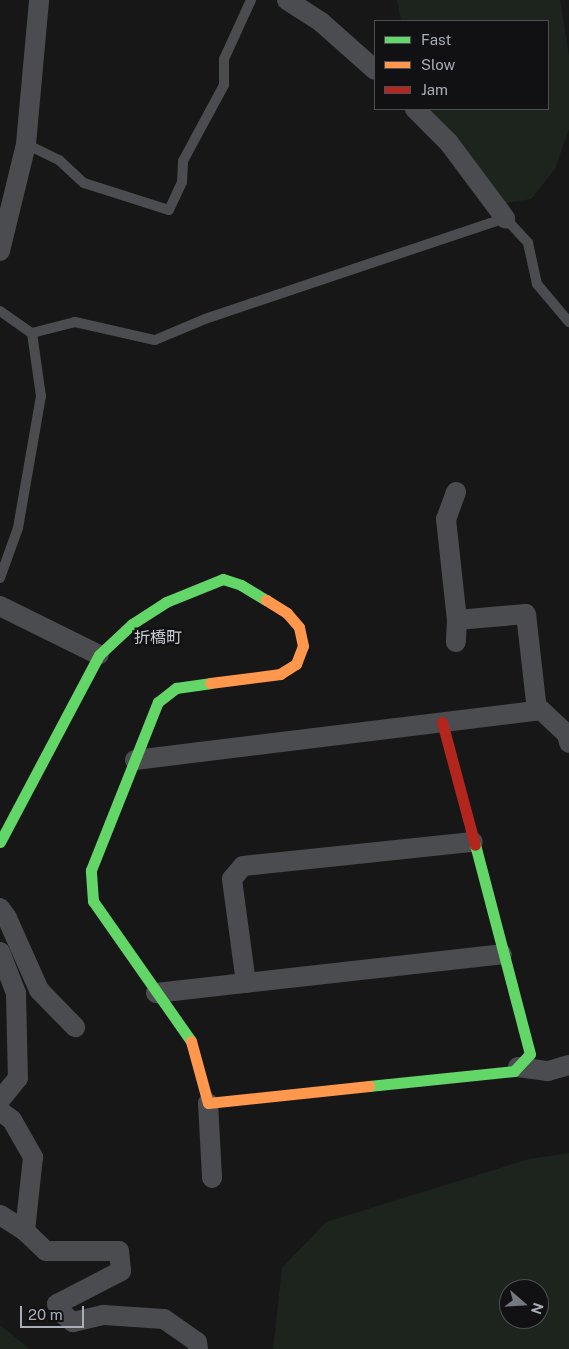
<!DOCTYPE html>
<html>
<head>
<meta charset="utf-8">
<style>
  body { margin:0 }
  #map { position:relative; width:569px; height:1349px; overflow:hidden; background:#171717; font-family:"Public Sans","Noto Sans JP",sans-serif }
  div>[style] { position:absolute }
  [style*='--x'] { left:calc(var(--x)*1px); top:calc(var(--y)*1px); width:calc(var(--w)*1px); rotate:calc(var(--a)*1deg) }
  .green>* { inset:0; background:#1d241e }
  .lane>* { height:10px; margin:-5px; padding:0 5px; transform-origin:5px; border-radius:5px; background:#4b4c50 }
  .street>* { height:20px; margin:-10px; padding:0 10px; transform-origin:10px; border-radius:10px; background:#4b4c50 }
  .fast>* { height:11px; margin:-5.5px; padding:0 5.5px; transform-origin:5.5px; border-radius:5.5px; background:#63d668 }
  .slow>* { height:11px; margin:-5.5px; padding:0 5.5px; transform-origin:5.5px; border-radius:5.5px; background:#ff974d }
  .jam>* { height:11px; margin:-5.5px; padding:0 5.5px; transform-origin:5.5px; border-radius:5.5px; background:#b3261e }
  span { translate:-50% -50%; white-space:nowrap; text-align:center; line-height:1.15; -webkit-text-stroke:5px #111113; paint-order:stroke }
  .quarter-label { font-size:16px; color:#c9ccd4 }
  .legend { position:absolute; left:374px; top:20px; width:175px; height:90px; box-sizing:border-box; background:#111113; border:1px solid #4d4f55; margin:0; padding:6px 9px; list-style:none; font-size:15px; color:#a8adb8 }
  .legend li { display:flex; align-items:center; gap:10px; height:25px }
  .legend b { width:25px; border:1px solid #4d4f55 }
  .north { position:absolute; left:499px; top:1279px; width:50px; height:50px; box-sizing:border-box; background:#111113; border:1px solid #4d4f55; border-radius:50%; rotate:109deg; font-size:14px; font-weight:700; line-height:20px; text-align:center; color:#a8adb8 }
  .north::after { content:''; display:block; margin:auto; width:18px; height:22px; background:#757880; clip-path:polygon(50% 0,100% 100%,50% 72%,0 100%) }
  .scale { position:absolute; left:20px; top:1306px; width:64px; height:22px; box-sizing:border-box; border:2px solid #a8adb8; border-top:0; padding-left:6px; font-size:15px; line-height:18px; white-space:nowrap; color:#a8adb8; -webkit-text-stroke:4px #111113; paint-order:stroke }
</style>
</head>
<body>
<div id="map">
  <div class="green">
    <div style="clip-path:polygon(397px 0,560px 0,569px 56px,569px 129px,555px 169px,531px 199px,507px 203px,479px 194px,427px 109px,548px 109px,548px 21px,401px 21px)"></div>
    <div style="clip-path:polygon(evenodd,569px 1153px,569px 1349px,273px 1349px,282px 1268px,326px 1222px,529px 1159px,569px 1153px,509px 1289px,539px 1289px,539px 1319px,509px 1319px,509px 1289px)"></div>
    <div style="clip-path:polygon(0 1325px,30px 1349px,0 1349px)"></div>
  </div>
  <div class="lane">
    <div style="--x:26;--y:144;--w:37;--a:26"></div>
    <div style="--x:59;--y:160;--w:34;--a:43"></div>
    <div style="--x:84;--y:183;--w:89;--a:17.6"></div>
    <div style="--x:169;--y:210;--w:31;--a:-65"></div>
    <div style="--x:182;--y:182;--w:21;--a:-87"></div>
    <div style="--x:183;--y:161;--w:86;--a:-61.7"></div>
    <div style="--x:224;--y:85;--w:26;--a:-90"></div>
    <div style="--x:224;--y:59;--w:65;--a:-65.4"></div>
    <div style="--x:0;--y:311;--w:39;--a:35"></div>
    <div style="--x:32;--y:333;--w:64;--a:81.9"></div>
    <div style="--x:41;--y:396;--w:134;--a:99.9"></div>
    <div style="--x:18;--y:528;--w:53;--a:109.8"></div>
    <div style="--x:32;--y:333;--w:44;--a:-14.3"></div>
    <div style="--x:75;--y:322;--w:82;--a:12.7"></div>
    <div style="--x:155;--y:340;--w:54;--a:-22.8"></div>
    <div style="--x:205;--y:319;--w:317;--a:-18.6"></div>
    <div style="--x:505;--y:218;--w:34;--a:47"></div>
    <div style="--x:528;--y:243;--w:42;--a:77.6"></div>
    <div style="--x:537;--y:284;--w:50;--a:49.9"></div>
  </div>
  <div class="street">
    <div style="--x:287;--y:0;--w:40;--a:32.9"></div>
    <div style="--x:321;--y:22;--w:72;--a:41.6"></div>
    <div style="--x:415;--y:109;--w:48;--a:45"></div>
    <div style="--x:449;--y:143;--w:94;--a:53.3"></div>
    <div style="--x:0;--y:251;--w:110;--a:-76.3"></div>
    <div style="--x:26;--y:144;--w:145;--a:-84.8"></div>
    <div style="--x:456;--y:492;--w:29;--a:110"></div>
    <div style="--x:446;--y:519;--w:102;--a:83.8"></div>
    <div style="--x:457;--y:620;--w:22;--a:93"></div>
    <div style="--x:0;--y:606;--w:110;--a:26.3"></div>
    <div style="--x:457;--y:620;--w:69;--a:-5"></div>
    <div style="--x:526;--y:614;--w:97;--a:83.5"></div>
    <div style="--x:135;--y:760;--w:409;--a:-7"></div>
    <div style="--x:541;--y:710;--w:35;--a:43"></div>
    <div style="--x:567;--y:734;--w:9;--a:77"></div>
    <div style="--x:0;--y:908;--w:12;--a:55"></div>
    <div style="--x:7;--y:918;--w:79;--a:66"></div>
    <div style="--x:39;--y:990;--w:52;--a:45.8"></div>
    <div style="--x:0;--y:952;--w:44;--a:68.7"></div>
    <div style="--x:16;--y:993;--w:85;--a:88.7"></div>
    <div style="--x:18;--y:1078;--w:28;--a:129"></div>
    <div style="--x:246;--y:983;--w:105;--a:-97.7"></div>
    <div style="--x:232;--y:879;--w:17;--a:-50"></div>
    <div style="--x:243;--y:866;--w:231;--a:-6"></div>
    <div style="--x:156;--y:993;--w:348;--a:-6.4"></div>
    <div style="--x:518;--y:1067;--w:30;--a:8"></div>
    <div style="--x:548;--y:1071;--w:22;--a:-16"></div>
    <div style="--x:208;--y:1103;--w:75;--a:86.9"></div>
    <div style="--x:0;--y:1111;--w:15;--a:37"></div>
    <div style="--x:12;--y:1120;--w:43;--a:60.4"></div>
    <div style="--x:33;--y:1157;--w:74;--a:96.2"></div>
    <div style="--x:25;--y:1231;--w:30;--a:-147"></div>
    <div style="--x:25;--y:1231;--w:29;--a:44"></div>
    <div style="--x:46;--y:1251;--w:73;--a:0"></div>
    <div style="--x:119;--y:1251;--w:20;--a:84"></div>
    <div style="--x:121;--y:1271;--w:72;--a:152.7"></div>
    <div style="--x:57;--y:1304;--w:12;--a:59"></div>
    <div style="--x:63;--y:1314;--w:13;--a:39"></div>
    <div style="--x:73;--y:1322;--w:32;--a:-13"></div>
    <div style="--x:104;--y:1315;--w:60;--a:3.8"></div>
    <div style="--x:164;--y:1319;--w:40;--a:34.9"></div>
    <div style="--x:197;--y:1342;--w:7;--a:82"></div>
  </div>
  <div class="fast">
    <div style="--x:0;--y:842;--w:212;--a:-62.1"></div>
    <div style="--x:99;--y:655;--w:45;--a:-43.2"></div>
    <div style="--x:132;--y:624;--w:40;--a:-32.9"></div>
    <div style="--x:166;--y:602;--w:61;--a:-22"></div>
    <div style="--x:223;--y:579;--w:19;--a:18"></div>
    <div style="--x:241;--y:585;--w:29;--a:31"></div>
    <div style="--x:191;--y:1041;--w:171;--a:-125"></div>
    <div style="--x:93;--y:901;--w:31;--a:-94"></div>
    <div style="--x:91;--y:870;--w:181;--a:-68.3"></div>
    <div style="--x:158;--y:702;--w:23;--a:-38"></div>
    <div style="--x:176;--y:688;--w:34;--a:-8"></div>
    <div style="--x:369;--y:1086;--w:146;--a:-5.9"></div>
    <div style="--x:514;--y:1071;--w:23;--a:-47"></div>
    <div style="--x:530;--y:1054;--w:216;--a:-104.7"></div>
  </div>
  <div class="slow">
    <div style="--x:210;--y:683;--w:71;--a:-7.3"></div>
    <div style="--x:280;--y:674;--w:19;--a:-32"></div>
    <div style="--x:296;--y:664;--w:19;--a:-69"></div>
    <div style="--x:303;--y:646;--w:19;--a:-102"></div>
    <div style="--x:299;--y:627;--w:18;--a:-131"></div>
    <div style="--x:287;--y:613;--w:25;--a:-148"></div>
    <div style="--x:191;--y:1041;--w:64;--a:74.7"></div>
    <div style="--x:208;--y:1103;--w:162;--a:-6"></div>
  </div>
  <div class="jam">
    <div style="--x:442;--y:722;--w:127;--a:75"></div>
  </div>
  <div class="quarter-label">
    <span style="left:158px;top:638px">折橋町</span>
  </div>
  <ul class="legend">
  <li><b style="height:6px;background:#63d668"></b>Fast</li>
  <li><b style="height:6px;background:#ff974d"></b>Slow</li>
  <li><b style="height:6px;background:#b3261e"></b>Jam</li>
  </ul>
  <div class="north">N</div>
  <div class="scale">20 m</div>
</div>
</body>
</html>
